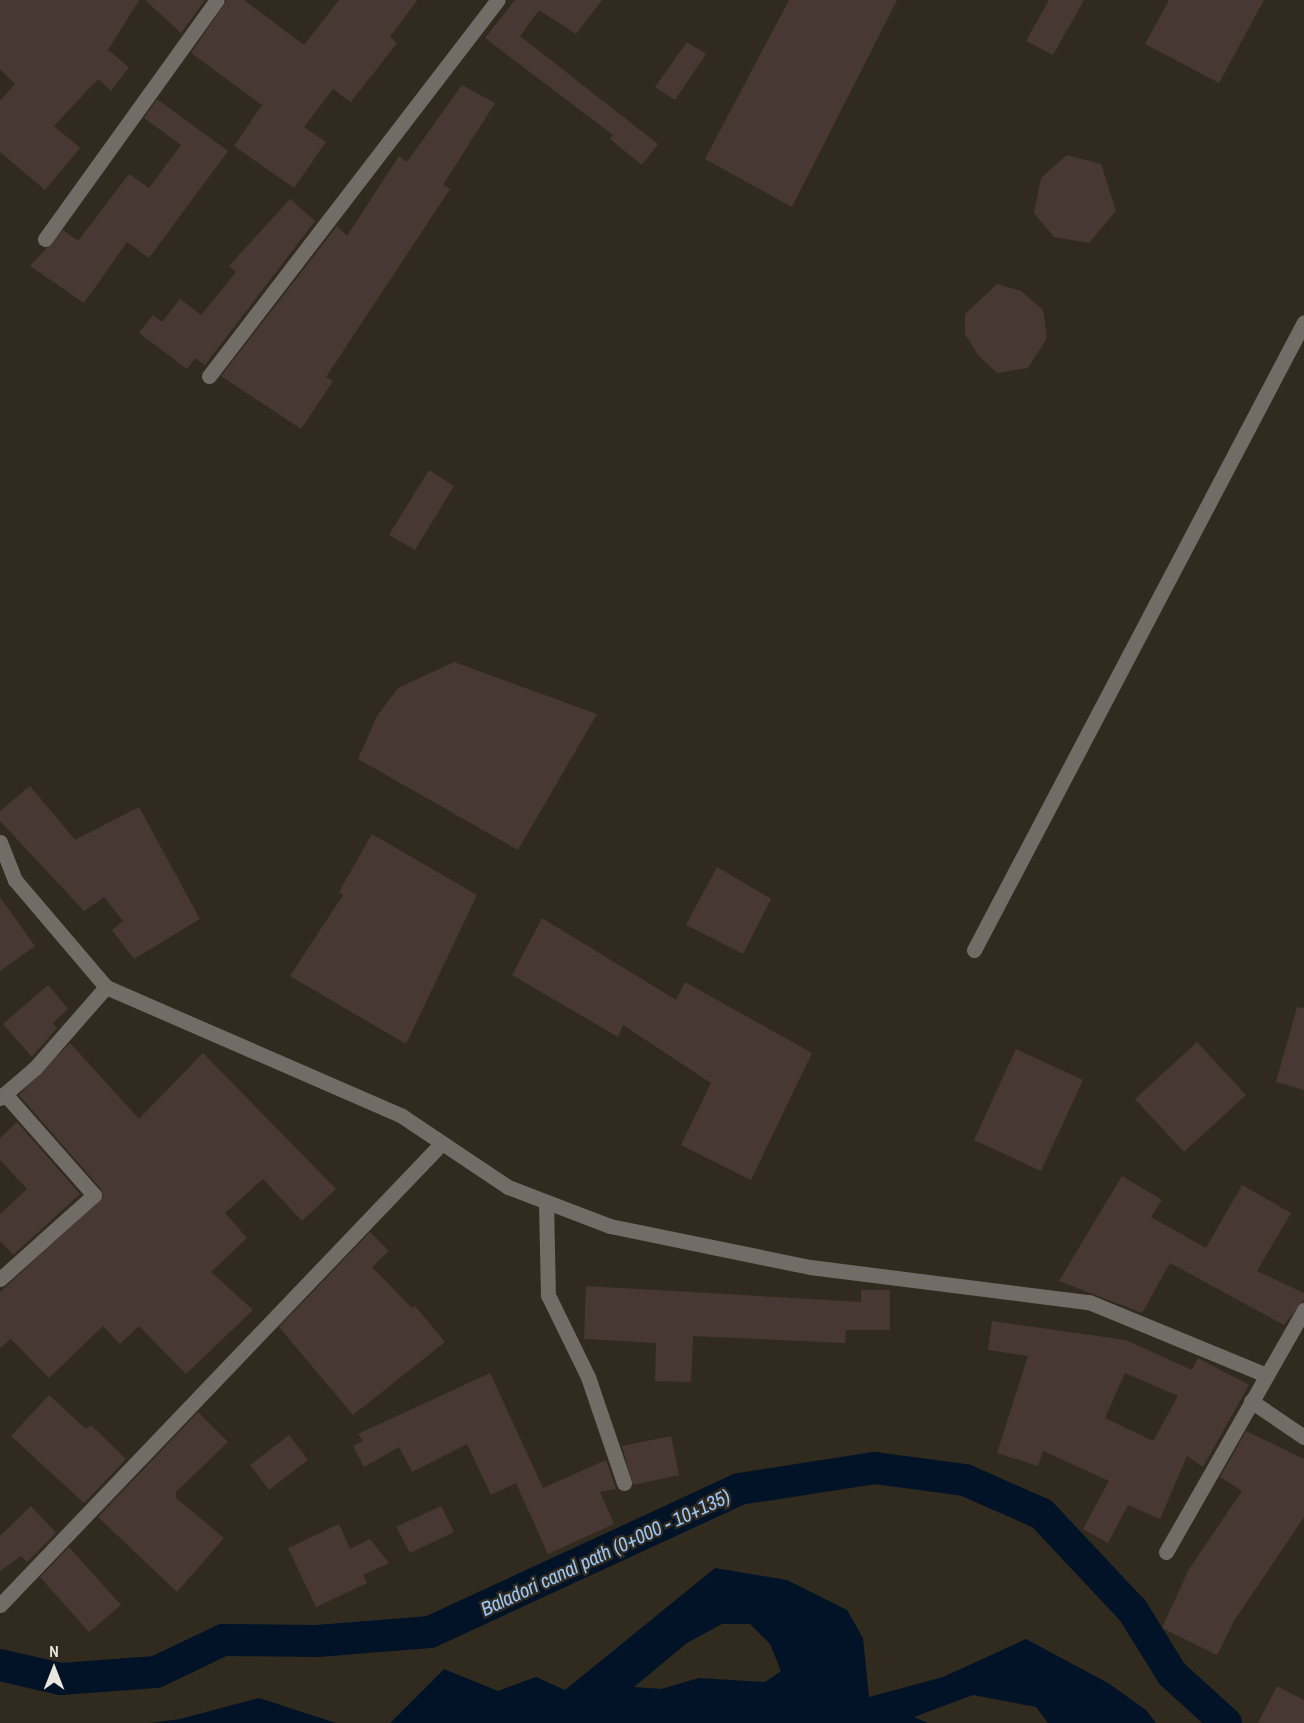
<!DOCTYPE html>
<html>
<head>
<meta charset="utf-8">
<style>
  body { margin:0 }
  #map { position:relative; width:1304px; height:1723px; overflow:hidden; background:#302b1e; font-family:"Archivo Narrow",sans-serif }
  div>[style] { position:absolute }
  [style*='--x'] { left:calc(var(--x)*1px); top:calc(var(--y)*1px); width:calc(var(--w)*1px); rotate:calc(var(--a)*1deg) }
  .water>* { inset:0; background:#031327 }
  .canal>* { height:32px; margin:-16px; padding:0 16px; transform-origin:16px; border-radius:16px; background:#031327 }
  .building>* { inset:0; background:#483833 }
  .street>* { height:15px; margin:-7.5px; padding:0 7.5px; transform-origin:7.5px; border-radius:7.5px; background:#726c67 }
  span { translate:-50% -50%; white-space:nowrap; text-align:center; line-height:1.15; -webkit-text-stroke:4.5px #302b1e; paint-order:stroke }
  .water-label { font-size:20px; color:#9ac7fc; font-style:italic }
  .north { position:absolute; left:24px; top:1639px; width:60px; height:60px; -webkit-text-stroke:4px #302b1e; paint-order:stroke; rotate:0deg; font-size:16px; font-weight:700; line-height:24px; text-align:center; color:#eae7df }
  .north::after { content:''; display:block; margin:auto; width:21px; height:27px; background:#eae7df; clip-path:polygon(50% 0,100% 100%,50% 72%,0 100%) }
</style>
</head>
<body>
<div id="map">
  <div class="water">
    <div style="clip-path:polygon(evenodd,715px 1568px,787px 1580px,847px 1610px,863px 1638px,869px 1697px,943px 1677px,1026px 1639px,1108px 1683px,1146px 1710px,1156px 1723px,1048px 1723px,1036px 1707px,973px 1695px,914px 1717px,928px 1723px,390px 1723px,444px 1669px,498px 1691px,536px 1677px,565px 1690px,715px 1568px,722px 1624px,750px 1624px,770px 1644px,781px 1671px,765px 1682px,699px 1678px,661px 1689px,634px 1687px,687px 1643px,722px 1624px)"></div>
    <div style="clip-path:polygon(259px 1698px,336px 1723px,150px 1723px,180px 1719px)"></div>
  </div>
  <div class="canal">
    <div style="--x:0;--y:1665;--w:63;--a:12.9"></div>
    <div style="--x:61;--y:1679;--w:95;--a:-4.2"></div>
    <div style="--x:156;--y:1672;--w:74;--a:-25.5"></div>
    <div style="--x:223;--y:1640;--w:94;--a:0.6"></div>
    <div style="--x:317;--y:1641;--w:113;--a:-4.6"></div>
    <div style="--x:430;--y:1632;--w:340;--a:-24.8"></div>
    <div style="--x:739;--y:1489;--w:138;--a:-8.8"></div>
    <div style="--x:875;--y:1468;--w:91;--a:7.6"></div>
    <div style="--x:965;--y:1480;--w:84;--a:23.8"></div>
    <div style="--x:1042;--y:1514;--w:133;--a:46.8"></div>
    <div style="--x:1133;--y:1611;--w:74;--a:58.2"></div>
    <div style="--x:1172;--y:1674;--w:73;--a:42.2"></div>
  </div>
  <div class="building">
    <div style="clip-path:polygon(0 0,139px 0,108px 50px,129px 67px,111px 91px,98px 79px,54px 126px,80px 148px,45px 190px,0 152px,0 101px,15px 84px,0 69px)"></div>
    <div style="clip-path:polygon(145px 0,205px 0,181px 33px)"></div>
    <div style="clip-path:polygon(227px 0,244px 0,304px 45px,339px 0,417px 0,390px 37px,397px 43px,351px 102px,333px 89px,304px 127px,326px 142px,294px 188px,234px 146px,262px 105px,191px 53px)"></div>
    <div style="clip-path:polygon(515px 0,602px 0,576px 34px,539px 10px,520px 36px,658px 144px,642px 165px,610px 139px,613px 135px,485px 38px)"></div>
    <div style="clip-path:polygon(789px 0,897px 0,792px 207px,705px 159px)"></div>
    <div style="clip-path:polygon(1049px 0,1084px 0,1053px 55px,1026px 41px)"></div>
    <div style="clip-path:polygon(1169px 0,1264px 0,1219px 83px,1145px 44px)"></div>
    <div style="clip-path:polygon(687px 42px,706px 54px,675px 100px,655px 87px)"></div>
    <div style="clip-path:polygon(462px 85px,495px 103px,443px 185px,450px 189px,326px 377px,333px 381px,301px 429px,221px 376px,337px 226px,347px 236px,399px 156px,407px 162px)"></div>
    <div style="clip-path:polygon(157px 99px,228px 151px,149px 258px,127px 242px,84px 303px,30px 266px,63px 230px,78px 241px,129px 174px,149px 188px,181px 145px,144px 118px)"></div>
    <div style="clip-path:polygon(1067px 155px,1101px 164px,1116px 211px,1089px 243px,1054px 237px,1034px 213px,1041px 178px)"></div>
    <div style="clip-path:polygon(290px 199px,315px 221px,205px 365px,195px 358px,187px 369px,139px 333px,153px 315px,162px 322px,180px 299px,201px 315px,236px 272px,229px 266px)"></div>
    <div style="clip-path:polygon(997px 284px,1021px 291px,1043px 310px,1047px 338px,1028px 368px,997px 373px,978px 355px,965px 334px,965px 314px)"></div>
    <div style="clip-path:polygon(429px 470px,454px 486px,415px 550px,389px 535px)"></div>
    <div style="clip-path:polygon(454px 662px,597px 714px,518px 850px,358px 759px,377px 716px,398px 688px)"></div>
    <div style="clip-path:polygon(30px 786px,75px 840px,139px 807px,200px 919px,134px 959px,112px 930px,123px 921px,104px 897px,84px 911px,0 821px,0 811px)"></div>
    <div style="clip-path:polygon(372px 834px,477px 895px,406px 1044px,290px 976px,343px 895px,339px 892px)"></div>
    <div style="clip-path:polygon(717px 867px,771px 899px,743px 954px,686px 925px)"></div>
    <div style="clip-path:polygon(0 897px,35px 946px,0 971px)"></div>
    <div style="clip-path:polygon(542px 918px,676px 1000px,685px 982px,812px 1053px,751px 1180px,681px 1145px,711px 1083px,623px 1025px,618px 1037px,512px 975px)"></div>
    <div style="clip-path:polygon(48px 985px,68px 1009px,53px 1023px,57px 1028px,32px 1057px,3px 1024px)"></div>
    <div style="clip-path:polygon(1297px 1007px,1304px 1008px,1304px 1090px,1276px 1082px)"></div>
    <div style="clip-path:polygon(1197px 1042px,1246px 1095px,1184px 1152px,1135px 1099px)"></div>
    <div style="clip-path:polygon(70px 1043px,139px 1119px,203px 1053px,336px 1189px,302px 1221px,263px 1179px,225px 1213px,247px 1238px,211px 1272px,253px 1310px,186px 1374px,139px 1326px,120px 1344px,103px 1326px,49px 1378px,11px 1339px,0 1348px,0 1292px,103px 1197px,101px 1189px,19px 1095px)"></div>
    <div style="clip-path:polygon(1016px 1049px,1083px 1080px,1041px 1171px,974px 1140px)"></div>
    <div style="clip-path:polygon(17px 1122px,80px 1194px,13px 1255px,0 1241px,0 1214px,27px 1189px,0 1160px,0 1138px)"></div>
    <div style="clip-path:polygon(1122px 1176px,1162px 1200px,1151px 1217px,1206px 1248px,1242px 1185px,1291px 1213px,1257px 1271px,1304px 1293px,1304px 1300px,1284px 1325px,1170px 1263px,1142px 1313px,1059px 1281px)"></div>
    <div style="clip-path:polygon(370px 1232px,389px 1251px,372px 1267px,412px 1308px,415px 1306px,445px 1342px,353px 1415px,279px 1327px)"></div>
    <div style="clip-path:polygon(586px 1286px,861px 1302px,861px 1290px,890px 1290px,890px 1330px,846px 1330px,845px 1343px,693px 1336px,691px 1382px,655px 1381px,656px 1343px,584px 1339px)"></div>
    <div style="clip-path:polygon(evenodd,992px 1321px,1126px 1340px,1192px 1370px,1198px 1358px,1249px 1385px,1203px 1467px,1187px 1456px,1160px 1519px,1128px 1505px,1108px 1543px,1083px 1529px,1109px 1481px,1043px 1451px,1038px 1466px,997px 1453px,1028px 1356px,988px 1350px,992px 1321px,1125px 1373px,1178px 1396px,1153px 1441px,1105px 1418px,1125px 1373px)"></div>
    <div style="clip-path:polygon(490px 1373px,543px 1488px,606px 1460px,616px 1489px,600px 1492px,614px 1524px,548px 1554px,516px 1483px,491px 1495px,467px 1444px,412px 1472px,399px 1447px,364px 1467px,353px 1446px,363px 1441px,358px 1434px)"></div>
    <div style="clip-path:polygon(49px 1395px,86px 1429px,91px 1425px,126px 1459px,84px 1503px,11px 1436px)"></div>
    <div style="clip-path:polygon(198px 1412px,228px 1442px,176px 1492px,176px 1498px,224px 1538px,177px 1592px,98px 1517px)"></div>
    <div style="clip-path:polygon(1246px 1431px,1304px 1459px,1304px 1517px,1234px 1621px,1217px 1655px,1162px 1628px,1189px 1569px,1242px 1491px,1220px 1477px)"></div>
    <div style="clip-path:polygon(289px 1435px,308px 1460px,269px 1490px,250px 1465px)"></div>
    <div style="clip-path:polygon(671px 1436px,679px 1475px,633px 1485px,622px 1446px)"></div>
    <div style="clip-path:polygon(31px 1506px,56px 1533px,27px 1562px,21px 1556px,0 1571px,0 1536px)"></div>
    <div style="clip-path:polygon(441px 1506px,454px 1532px,410px 1553px,396px 1527px)"></div>
    <div style="clip-path:polygon(339px 1524px,350px 1549px,370px 1539px,389px 1563px,363px 1575px,367px 1583px,316px 1607px,288px 1548px)"></div>
    <div style="clip-path:polygon(69px 1547px,121px 1605px,89px 1632px,40px 1577px)"></div>
    <div style="clip-path:polygon(1277px 1686px,1304px 1700px,1304px 1723px,1258px 1723px)"></div>
  </div>
  <div class="street">
    <div style="--x:45;--y:239;--w:294;--a:-54.3"></div>
    <div style="--x:209;--y:376;--w:474;--a:-52.5"></div>
    <div style="--x:0;--y:842;--w:41;--a:68.5"></div>
    <div style="--x:15;--y:880;--w:140;--a:49.6"></div>
    <div style="--x:106;--y:987;--w:323;--a:23.5"></div>
    <div style="--x:402;--y:1116;--w:128;--a:33.8"></div>
    <div style="--x:508;--y:1187;--w:109;--a:20.9"></div>
    <div style="--x:610;--y:1226;--w:204;--a:11.6"></div>
    <div style="--x:810;--y:1267;--w:281;--a:7.2"></div>
    <div style="--x:1089;--y:1302;--w:191;--a:22.4"></div>
    <div style="--x:974;--y:950;--w:709;--a:-62.28"></div>
    <div style="--x:0;--y:1098;--w:46;--a:-40.6"></div>
    <div style="--x:35;--y:1068;--w:108;--a:-48.8"></div>
    <div style="--x:546;--y:1202;--w:93;--a:88.8"></div>
    <div style="--x:548;--y:1295;--w:91;--a:64"></div>
    <div style="--x:588;--y:1377;--w:112;--a:71.2"></div>
    <div style="--x:0;--y:1279;--w:126;--a:-41.8"></div>
    <div style="--x:94;--y:1195;--w:135;--a:-131.4"></div>
    <div style="--x:1251;--y:1401;--w:64;--a:34.2"></div>
    <div style="--x:1166;--y:1552;--w:279;--a:-60.3"></div>
    <div style="--x:0;--y:1605;--w:639;--a:-46.27"></div>
  </div>
  <div class="water-label">
    <span style="left:605px;top:1552px;rotate:-25deg">Baladori canal path (0+000 - 10+135)</span>
  </div>
  <div class="north">N</div>
</div>
</body>
</html>
